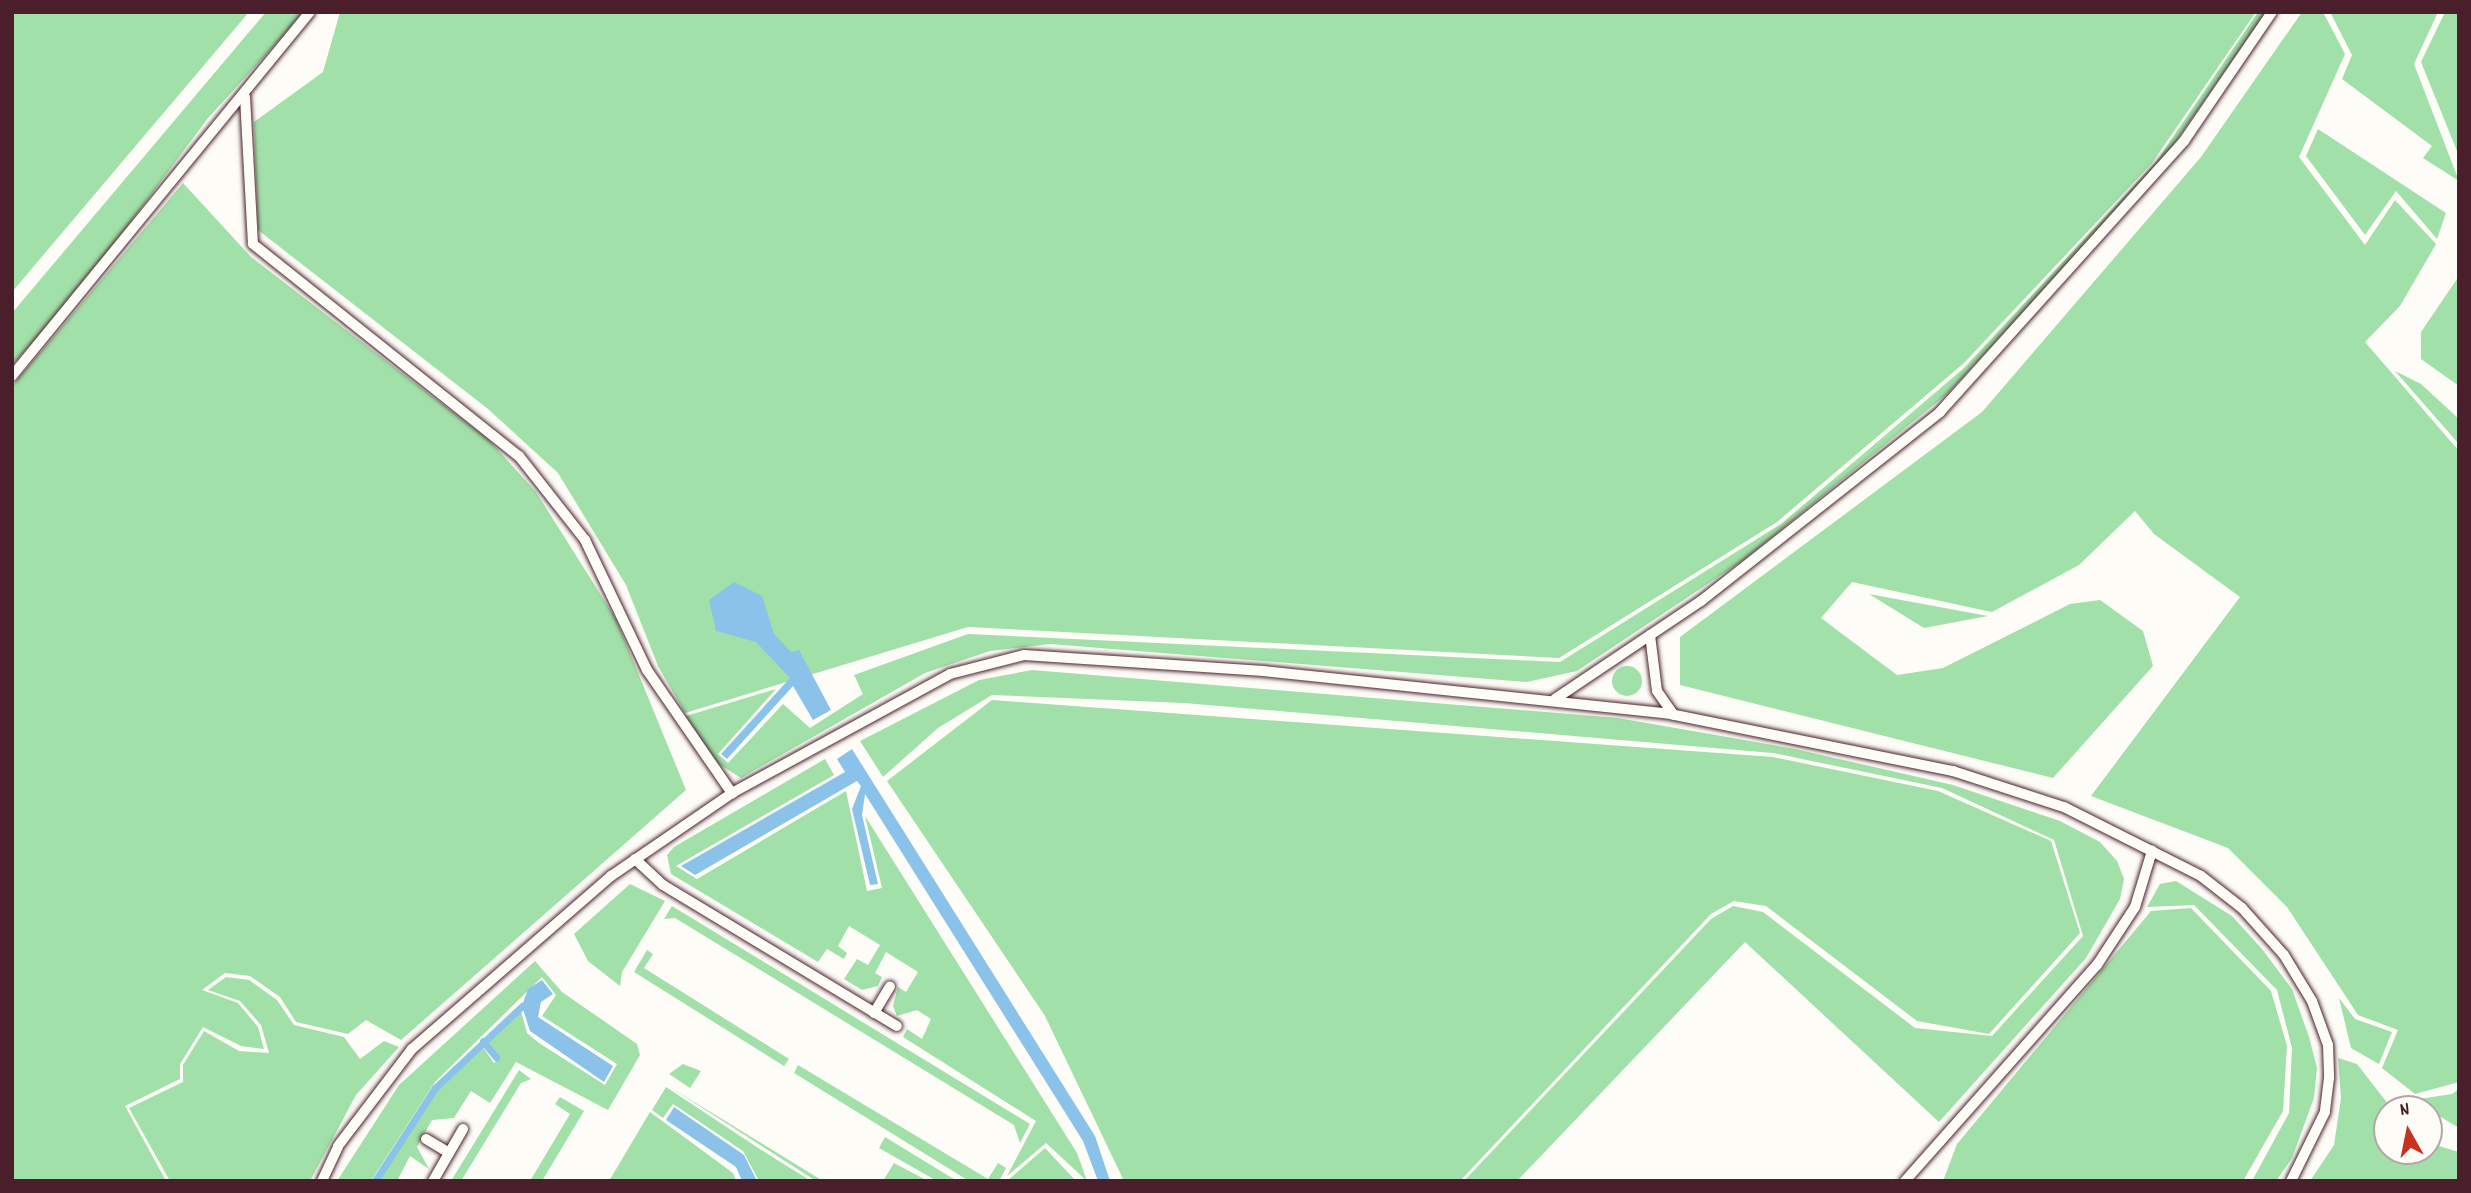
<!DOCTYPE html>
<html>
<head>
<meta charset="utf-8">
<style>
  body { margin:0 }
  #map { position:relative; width:2471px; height:1193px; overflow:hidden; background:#fdfcf7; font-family:Dekko,sans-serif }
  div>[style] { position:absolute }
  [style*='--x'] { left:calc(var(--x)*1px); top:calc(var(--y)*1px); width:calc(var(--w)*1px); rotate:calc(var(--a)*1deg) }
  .green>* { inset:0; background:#a1e0a8 }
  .round { border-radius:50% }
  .water>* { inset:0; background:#8ac2e9 }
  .stream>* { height:7px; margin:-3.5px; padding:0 3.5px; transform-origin:3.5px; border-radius:3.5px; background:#8ac2e9 }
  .roads { filter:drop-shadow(0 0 2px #4a1f2b) drop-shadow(0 0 2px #4a1f2b) }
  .lane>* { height:10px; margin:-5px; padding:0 5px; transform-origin:5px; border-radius:5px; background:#fdfcf7 }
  span { translate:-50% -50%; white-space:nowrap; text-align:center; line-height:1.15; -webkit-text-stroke:6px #fdfcf7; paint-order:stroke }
  .frame { position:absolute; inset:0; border:14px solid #4a1f2b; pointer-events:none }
  .north { position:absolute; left:2373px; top:1095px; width:70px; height:70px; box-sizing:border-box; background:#fdfcf7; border:2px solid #b5a4a5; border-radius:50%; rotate:351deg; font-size:19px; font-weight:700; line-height:28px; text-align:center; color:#4a1f2b }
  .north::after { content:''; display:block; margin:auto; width:24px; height:32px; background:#c8321e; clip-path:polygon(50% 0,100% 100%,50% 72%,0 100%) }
</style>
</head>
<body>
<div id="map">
  <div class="green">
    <div style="clip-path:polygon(12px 12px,249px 12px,12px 292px)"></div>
    <div style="clip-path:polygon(266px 12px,305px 12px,208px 118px,80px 290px,12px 365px,12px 313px)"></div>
    <div style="clip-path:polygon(340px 12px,2256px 12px,2152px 163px,1964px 363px,1777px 522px,1559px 658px,968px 627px,685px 713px,658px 666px,626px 585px,558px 473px,488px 409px,258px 230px,254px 122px,323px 72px)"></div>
    <div style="clip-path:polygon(2258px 12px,2266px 12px,2160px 164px,1947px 394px,1745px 559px,1577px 671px,1527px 682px,1050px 644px,990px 651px,925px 673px,741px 778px,717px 763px,686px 716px,776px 689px,718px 754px,728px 763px,783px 704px,810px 728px,863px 694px,854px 675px,968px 634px,1560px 662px,1781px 524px,1964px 368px,2156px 162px)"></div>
    <div style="clip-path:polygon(2302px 12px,2323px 12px,2345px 54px,2299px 157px,2365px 245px,2395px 200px,2436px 244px,2400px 306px,2365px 342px,2459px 451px,2459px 1082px,2415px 1094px,2382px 1068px,2398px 1030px,2358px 1015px,2287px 907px,2228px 848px,2091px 796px,2240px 597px,2154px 534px,2135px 511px,2079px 565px,1992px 612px,1852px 582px,1821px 618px,1897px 675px,1943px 668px,2070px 604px,2100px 600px,2143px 631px,2153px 666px,2053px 778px,1680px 685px,1680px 637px,1982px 412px,2201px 157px)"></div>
    <div style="clip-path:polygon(2330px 12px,2438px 12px,2414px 64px,2459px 181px,2423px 158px,2432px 146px,2342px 79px,2352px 55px)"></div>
    <div style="clip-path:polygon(2445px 12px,2459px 12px,2459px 156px,2421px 62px)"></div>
    <div style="clip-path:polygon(2318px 129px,2446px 213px,2437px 239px,2396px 191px,2365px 235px,2306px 156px)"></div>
    <div style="clip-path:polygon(183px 183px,251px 257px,489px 440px,536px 492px,616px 619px,686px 790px,401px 1040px,366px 1020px,348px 1034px,296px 1022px,280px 997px,250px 976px,225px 973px,202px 990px,238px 1003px,258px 1027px,264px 1049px,241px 1046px,203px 1027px,180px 1064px,180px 1079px,125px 1106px,166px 1181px,12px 1181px,12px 386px)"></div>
    <div style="clip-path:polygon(2459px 276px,2459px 386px,2421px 359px,2421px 332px)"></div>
    <div style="clip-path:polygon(2395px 371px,2421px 384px,2459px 419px,2458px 443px)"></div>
    <div style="clip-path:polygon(1869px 594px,1988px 616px,1924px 628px)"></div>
    <div class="round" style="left:1612px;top:666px;width:30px;height:30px"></div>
    <div style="clip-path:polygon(1032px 670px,1618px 718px,1795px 749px,1953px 785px,2060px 821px,2100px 842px,2117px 861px,2124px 879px,2120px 899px,2086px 958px,1939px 1122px,1745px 942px,1517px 1181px,1464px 1181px,1711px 919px,1733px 906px,1763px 912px,1915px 1028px,1992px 1036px,2083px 936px,2054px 840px,1942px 788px,1773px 753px,1184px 703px,992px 695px,938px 728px,883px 777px,860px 741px,979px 680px)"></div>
    <div style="clip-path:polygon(992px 700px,1773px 757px,1938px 791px,2051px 841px,2080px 933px,1989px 1034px,1917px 1021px,1766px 906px,1734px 901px,1711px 914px,1460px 1181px,1124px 1181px,1045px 1016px,887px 781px)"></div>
    <div style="clip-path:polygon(825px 759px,834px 775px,676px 866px,697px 879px,846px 791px,867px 891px,882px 888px,865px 816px,1077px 1153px,1087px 1181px,1046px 1143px,1007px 1176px,1036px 1121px,903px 1037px,907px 1029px,922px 1039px,931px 1019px,917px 1010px,897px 1016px,893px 1006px,898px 987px,906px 992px,918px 972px,886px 952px,875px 973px,882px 977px,878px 986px,862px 990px,844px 979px,857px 959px,868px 965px,880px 945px,849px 926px,838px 946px,847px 953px,844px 959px,827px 949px,818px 962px,671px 874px,667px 855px,674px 847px)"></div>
    <div style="clip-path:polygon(2176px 881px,2232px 916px,2262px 949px,2292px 989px,2309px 1037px,2317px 1068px,2314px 1098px,2292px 1158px,2276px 1181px,2252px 1181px,2289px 1113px,2292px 1048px,2277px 990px,2194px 905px,2147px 907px,2160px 884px)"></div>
    <div style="clip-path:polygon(630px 884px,665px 901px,622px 972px,620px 986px,588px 961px,574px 934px)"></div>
    <div style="clip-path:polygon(672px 906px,1030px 1124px,1020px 1143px,1014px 1125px,675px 918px,664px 919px)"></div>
    <div style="clip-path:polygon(2191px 908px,2271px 991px,2287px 1046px,2283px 1111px,2243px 1181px,1943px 1181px,1957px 1144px,2151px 911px)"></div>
    <div style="clip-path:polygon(647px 950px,653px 954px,644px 968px,789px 1059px,784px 1066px,634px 972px)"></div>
    <div style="clip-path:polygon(535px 961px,562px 992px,637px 1044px,640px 1055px,608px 1110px,516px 1062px,490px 1103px,471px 1091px,454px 1118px,432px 1120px,417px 1147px,429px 1169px,410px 1156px,397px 1181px,379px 1181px,436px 1090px,483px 1047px,494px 1063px,500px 1058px,488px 1041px,521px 1011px,527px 1033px,539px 1043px,605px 1085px,617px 1064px,542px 1016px,556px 995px,542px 977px,435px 1082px,371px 1181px,337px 1181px,399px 1085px)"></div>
    <div style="clip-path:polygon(226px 977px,249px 980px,277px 1000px,294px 1025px,344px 1037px,360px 1059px,384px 1041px,399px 1047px,356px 1095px,310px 1181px,170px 1181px,129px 1108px,183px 1082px,183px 1065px,204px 1031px,239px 1051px,269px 1053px,261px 1025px,240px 1001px,208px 990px)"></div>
    <div style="clip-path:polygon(2339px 998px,2355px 1019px,2392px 1032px,2379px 1064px,2351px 1048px)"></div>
    <div style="clip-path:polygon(2338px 1058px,2357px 1064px,2392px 1109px,2387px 1151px,2429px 1151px,2429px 1143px,2459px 1152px,2459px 1181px,2310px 1181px,2334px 1145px,2341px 1098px)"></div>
    <div style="clip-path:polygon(683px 1064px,701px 1071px,690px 1088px,669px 1074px)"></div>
    <div style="clip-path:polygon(798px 1065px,988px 1179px,998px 1163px,1006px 1168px,999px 1181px,969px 1181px,794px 1073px)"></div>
    <div style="clip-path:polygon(519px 1070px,531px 1079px,521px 1083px,461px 1181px,451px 1181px)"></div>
    <div style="clip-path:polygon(668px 1086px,823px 1181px,816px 1181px)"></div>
    <div style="clip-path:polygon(666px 1087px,766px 1153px,811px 1181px,759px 1181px,743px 1151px,673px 1104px,663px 1118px,652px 1110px)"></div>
    <div style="clip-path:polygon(2459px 1089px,2459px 1128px,2413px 1100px,2452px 1094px)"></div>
    <div style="clip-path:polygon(560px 1097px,584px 1111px,542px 1181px,530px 1181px,570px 1114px,555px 1104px)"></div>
    <div style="clip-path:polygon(650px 1112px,733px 1173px,736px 1181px,609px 1181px)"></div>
    <div style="clip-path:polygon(885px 1137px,957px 1181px,937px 1181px,879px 1148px)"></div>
    <div style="clip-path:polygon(1045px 1148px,1076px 1181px,1007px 1181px)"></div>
    <div style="clip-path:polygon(894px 1163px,928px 1181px,883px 1181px)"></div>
  </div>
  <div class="water">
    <div style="clip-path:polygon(734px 582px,762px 596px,774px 634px,791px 652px,799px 650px,831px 710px,813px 720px,793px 686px,727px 759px,721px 754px,790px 678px,756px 642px,716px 631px,709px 600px)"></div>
    <div style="clip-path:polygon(852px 749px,1095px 1136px,1110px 1181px,1098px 1181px,1083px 1141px,865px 794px,862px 815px,878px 884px,870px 885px,852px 809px,861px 786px,857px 781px,695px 875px,681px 866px,845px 772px,837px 759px)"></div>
    <div style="clip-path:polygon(542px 980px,553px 994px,541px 1002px,538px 1017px,613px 1066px,604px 1082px,530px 1031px,522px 1006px,528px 989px)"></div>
    <div style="clip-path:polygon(674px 1107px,744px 1155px,757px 1181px,742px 1181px,736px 1167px,666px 1120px)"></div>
  </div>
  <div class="stream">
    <div style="--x:483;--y:1041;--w:21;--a:51"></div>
    <div style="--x:375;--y:1181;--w:111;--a:-57.2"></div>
    <div style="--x:435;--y:1088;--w:120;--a:-43.3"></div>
  </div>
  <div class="roads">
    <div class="lane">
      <div style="--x:245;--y:97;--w:147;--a:86.9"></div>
      <div style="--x:253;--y:244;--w:340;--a:38.6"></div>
      <div style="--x:519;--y:456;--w:107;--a:51.8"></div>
      <div style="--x:585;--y:540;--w:144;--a:64.5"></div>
      <div style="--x:647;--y:670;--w:150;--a:55.4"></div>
      <div style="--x:12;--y:376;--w:470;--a:-50.7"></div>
      <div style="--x:1650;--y:635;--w:56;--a:82.9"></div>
      <div style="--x:1657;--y:691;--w:29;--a:55"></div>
      <div style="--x:1555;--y:699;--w:176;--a:-33.9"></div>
      <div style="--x:1701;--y:601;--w:305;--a:-38.3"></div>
      <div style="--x:1940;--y:412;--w:365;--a:-48"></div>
      <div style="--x:2184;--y:141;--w:156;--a:-55.7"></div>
      <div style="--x:635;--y:859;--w:38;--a:43"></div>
      <div style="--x:663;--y:885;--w:273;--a:31.1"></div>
      <div style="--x:874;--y:1013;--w:31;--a:-59"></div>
      <div style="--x:426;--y:1139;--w:27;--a:31"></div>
      <div style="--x:322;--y:1181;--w:38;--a:-65"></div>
      <div style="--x:338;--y:1146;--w:122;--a:-52.7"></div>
      <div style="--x:412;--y:1049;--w:264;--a:-41"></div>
      <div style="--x:611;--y:876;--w:147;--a:-34.4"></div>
      <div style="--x:732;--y:793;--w:248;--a:-28.6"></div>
      <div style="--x:950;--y:674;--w:76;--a:-14.4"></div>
      <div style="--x:1024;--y:655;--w:240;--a:3.8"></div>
      <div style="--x:1263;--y:671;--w:404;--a:6"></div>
      <div style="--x:1665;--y:713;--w:294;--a:11.4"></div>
      <div style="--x:1953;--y:771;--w:117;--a:18"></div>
      <div style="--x:2064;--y:807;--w:153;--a:26.7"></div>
      <div style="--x:2201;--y:876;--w:52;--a:38"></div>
      <div style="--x:2242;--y:908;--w:63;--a:48.2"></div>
      <div style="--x:2284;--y:955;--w:54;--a:58.7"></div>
      <div style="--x:2312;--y:1001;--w:47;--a:70"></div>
      <div style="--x:2328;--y:1045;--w:33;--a:88"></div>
      <div style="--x:2329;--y:1078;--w:34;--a:97"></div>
      <div style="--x:2325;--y:1112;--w:77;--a:116.2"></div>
      <div style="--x:433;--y:1181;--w:60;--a:-60"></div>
      <div style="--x:1905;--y:1181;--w:289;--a:-48.4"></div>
      <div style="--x:2097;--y:965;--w:69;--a:-56.8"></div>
      <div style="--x:2135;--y:907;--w:59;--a:-73.1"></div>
    </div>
  </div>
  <div class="frame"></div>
  <div class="north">N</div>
</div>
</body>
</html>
